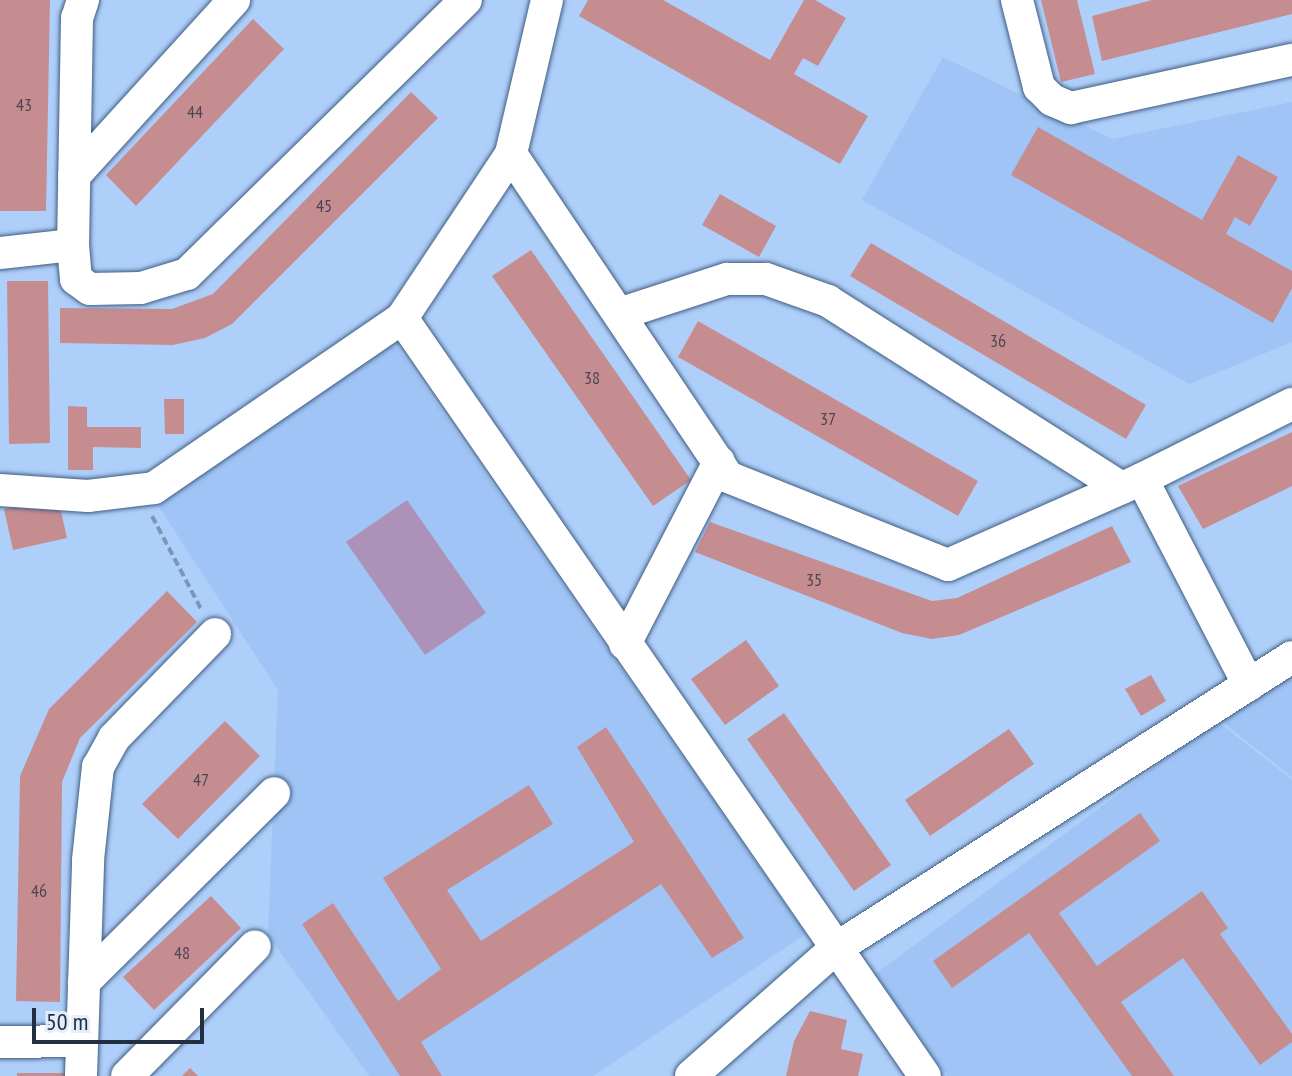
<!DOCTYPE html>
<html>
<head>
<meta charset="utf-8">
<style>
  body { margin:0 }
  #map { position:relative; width:1292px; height:1076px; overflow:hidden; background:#aecff9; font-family:"PT Sans Narrow",sans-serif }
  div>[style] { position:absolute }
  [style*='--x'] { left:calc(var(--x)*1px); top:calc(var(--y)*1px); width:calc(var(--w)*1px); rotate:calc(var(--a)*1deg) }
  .built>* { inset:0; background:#9fc4f5 }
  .green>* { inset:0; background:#ac92b8 }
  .building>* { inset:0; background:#c68d91 }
  .path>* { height:4px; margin-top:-2px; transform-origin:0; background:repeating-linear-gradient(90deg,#7d96b7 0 8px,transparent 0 12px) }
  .roads { filter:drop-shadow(0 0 2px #405d82) drop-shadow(0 0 2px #405d82) }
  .minor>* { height:32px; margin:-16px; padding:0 16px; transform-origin:16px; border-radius:16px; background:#fff }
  span { translate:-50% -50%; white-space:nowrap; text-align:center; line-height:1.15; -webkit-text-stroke:6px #e3edfb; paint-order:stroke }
  .number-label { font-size:18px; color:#4b4654 }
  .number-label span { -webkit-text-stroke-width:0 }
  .scale { position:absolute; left:32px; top:1008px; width:172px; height:36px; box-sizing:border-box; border:4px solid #222f3f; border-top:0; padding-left:10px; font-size:24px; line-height:28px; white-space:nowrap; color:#222f3f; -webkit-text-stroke:6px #e3edfb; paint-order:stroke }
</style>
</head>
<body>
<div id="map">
  <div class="built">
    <div style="clip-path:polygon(943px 57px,1112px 139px,1292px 102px,1292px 342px,1189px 384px,862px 200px)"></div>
    <div style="clip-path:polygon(382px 342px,397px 347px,806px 934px,593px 1076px,369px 1076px,268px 935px,278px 690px,152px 496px)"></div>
    <div style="clip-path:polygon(1292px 674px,1292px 777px,1220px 720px)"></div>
    <div style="clip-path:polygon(1217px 721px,1292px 780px,1292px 1076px,947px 1076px,875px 974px)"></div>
  </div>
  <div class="green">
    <div style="clip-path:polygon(407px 500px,486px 613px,425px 655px,346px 542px)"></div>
  </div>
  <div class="building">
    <div style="clip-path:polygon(0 0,50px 0,46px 211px,0 211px)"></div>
    <div style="clip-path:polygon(588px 0,663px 0,770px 60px,804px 0,815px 0,846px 18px,818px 66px,803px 58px,794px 74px,868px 116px,840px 164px,579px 16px)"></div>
    <div style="clip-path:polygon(1041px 0,1077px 0,1095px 74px,1061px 82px)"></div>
    <div style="clip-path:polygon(1152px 0,1292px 0,1292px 14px,1102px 61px,1092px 16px)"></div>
    <div style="clip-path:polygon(253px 19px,284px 49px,136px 206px,106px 175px)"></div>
    <div style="clip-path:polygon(411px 92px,438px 118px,232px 324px,205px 338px,173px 345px,60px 343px,60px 308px,172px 309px,213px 294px)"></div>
    <div style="clip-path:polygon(1038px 127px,1202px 220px,1238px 155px,1278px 177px,1250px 226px,1235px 217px,1226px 234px,1292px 271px,1292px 288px,1273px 323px,1011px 175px)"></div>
    <div style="clip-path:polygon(720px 194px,776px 226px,759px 257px,702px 225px)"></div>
    <div style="clip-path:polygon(871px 243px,1146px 405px,1126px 439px,850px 276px)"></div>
    <div style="clip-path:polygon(531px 250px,691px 480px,653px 506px,492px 276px)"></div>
    <div style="clip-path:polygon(7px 281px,48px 281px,50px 443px,9px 444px)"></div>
    <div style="clip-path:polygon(698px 321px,978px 481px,958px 516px,678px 357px)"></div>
    <div style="clip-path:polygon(164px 399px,184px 399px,184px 434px,165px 434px)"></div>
    <div style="clip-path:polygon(68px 406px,87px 407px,87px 427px,141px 427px,141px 448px,93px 447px,93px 470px,68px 470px)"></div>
    <div style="clip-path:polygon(1292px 432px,1292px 486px,1203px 529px,1178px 486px)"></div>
    <div style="clip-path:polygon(58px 498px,67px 538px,13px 550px,4px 509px)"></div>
    <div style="clip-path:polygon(710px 522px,932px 601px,957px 598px,1112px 526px,1131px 562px,959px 635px,932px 639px,902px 633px,695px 552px)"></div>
    <div style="clip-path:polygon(167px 591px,197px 622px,80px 738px,62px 782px,60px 1002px,16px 1001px,20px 776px,49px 709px)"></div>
    <div style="clip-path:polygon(746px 640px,779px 686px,725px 725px,691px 679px)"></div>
    <div style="clip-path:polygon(1151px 675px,1166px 701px,1141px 716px,1125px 689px)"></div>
    <div style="clip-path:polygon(784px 713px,891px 865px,854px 891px,747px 739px)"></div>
    <div style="clip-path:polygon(225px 721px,260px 756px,178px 839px,142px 804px)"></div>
    <div style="clip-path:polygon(606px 727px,744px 938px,712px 958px,661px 884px,421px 1042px,442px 1076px,400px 1076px,302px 924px,333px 903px,398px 1001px,441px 969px,383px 878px,529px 785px,553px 824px,447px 890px,481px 941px,634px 842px,577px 747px)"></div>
    <div style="clip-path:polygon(1009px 729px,1034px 764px,930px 836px,905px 800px)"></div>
    <div style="clip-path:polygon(1140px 813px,1160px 841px,1059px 913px,1097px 966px,1202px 891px,1228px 928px,1220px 934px,1292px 1034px,1292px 1042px,1260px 1065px,1183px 958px,1121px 1002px,1174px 1076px,1132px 1076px,1029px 933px,952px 988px,933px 961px)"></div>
    <div style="clip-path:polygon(211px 896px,241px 928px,154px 1010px,123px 977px)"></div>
    <div style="clip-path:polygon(810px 1011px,847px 1020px,841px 1049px,863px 1054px,858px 1076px,786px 1076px,794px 1041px)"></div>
    <div style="clip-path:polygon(190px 1068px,198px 1076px,182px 1076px)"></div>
    <div style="clip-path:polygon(17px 1073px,67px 1073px,67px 1076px,17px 1076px)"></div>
  </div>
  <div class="path">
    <div style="--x:152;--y:516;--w:107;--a:62.2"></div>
  </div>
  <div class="roads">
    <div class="minor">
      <div style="--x:83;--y:0;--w:19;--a:108"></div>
      <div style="--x:77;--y:18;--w:227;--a:91"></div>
      <div style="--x:73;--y:245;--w:34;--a:85"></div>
      <div style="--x:76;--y:279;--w:17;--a:36"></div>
      <div style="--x:90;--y:289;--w:51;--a:-1.1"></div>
      <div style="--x:141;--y:288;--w:48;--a:-16.9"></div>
      <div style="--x:187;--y:274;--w:391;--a:-44.5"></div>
      <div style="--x:547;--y:0;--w:158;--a:103.2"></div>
      <div style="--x:511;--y:154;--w:389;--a:56.1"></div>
      <div style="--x:728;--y:477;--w:237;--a:21.8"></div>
      <div style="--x:948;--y:565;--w:212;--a:-23.9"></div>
      <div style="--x:1142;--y:479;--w:168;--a:-26.6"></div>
      <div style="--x:1017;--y:0;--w:90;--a:75.8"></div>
      <div style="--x:1039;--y:87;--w:18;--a:45"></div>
      <div style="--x:1052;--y:100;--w:21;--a:23"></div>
      <div style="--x:1071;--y:108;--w:226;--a:-12.3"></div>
      <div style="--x:74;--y:176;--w:238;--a:-47.7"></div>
      <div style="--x:0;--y:253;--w:73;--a:-6.3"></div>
      <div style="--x:619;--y:314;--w:114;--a:-18"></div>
      <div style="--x:727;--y:279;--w:39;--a:0"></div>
      <div style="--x:766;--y:279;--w:66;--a:19.5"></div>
      <div style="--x:828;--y:301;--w:348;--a:32.5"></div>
      <div style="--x:402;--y:318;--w:921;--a:55.4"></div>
      <div style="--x:1142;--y:479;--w:232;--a:62.6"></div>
      <div style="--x:0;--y:490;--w:88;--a:3.9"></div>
      <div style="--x:88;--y:496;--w:66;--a:-6.9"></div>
      <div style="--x:154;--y:488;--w:301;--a:-34.4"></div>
      <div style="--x:402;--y:318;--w:197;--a:-56.4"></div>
      <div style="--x:625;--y:644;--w:205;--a:-62.7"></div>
      <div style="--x:84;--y:982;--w:268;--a:-44.8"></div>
      <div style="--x:0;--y:1042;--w:82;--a:-0.7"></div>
      <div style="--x:81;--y:1076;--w:216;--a:-88.1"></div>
      <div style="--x:88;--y:860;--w:94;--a:-83.9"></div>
      <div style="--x:98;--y:767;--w:33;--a:-61"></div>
      <div style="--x:114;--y:738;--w:145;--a:-45.8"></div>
      <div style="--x:127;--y:1076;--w:182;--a:-45.4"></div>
      <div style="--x:691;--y:1076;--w:192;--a:-41.4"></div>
      <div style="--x:835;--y:949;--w:542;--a:-32.58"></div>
    </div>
  </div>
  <div class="number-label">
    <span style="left:24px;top:105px">43</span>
    <span style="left:195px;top:112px">44</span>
    <span style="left:324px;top:206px">45</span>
    <span style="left:998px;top:341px">36</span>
    <span style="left:592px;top:378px">38</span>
    <span style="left:828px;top:419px">37</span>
    <span style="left:814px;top:580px">35</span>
    <span style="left:201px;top:780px">47</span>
    <span style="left:39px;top:891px">46</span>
    <span style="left:182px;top:953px">48</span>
  </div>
  <div class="scale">50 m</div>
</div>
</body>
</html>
